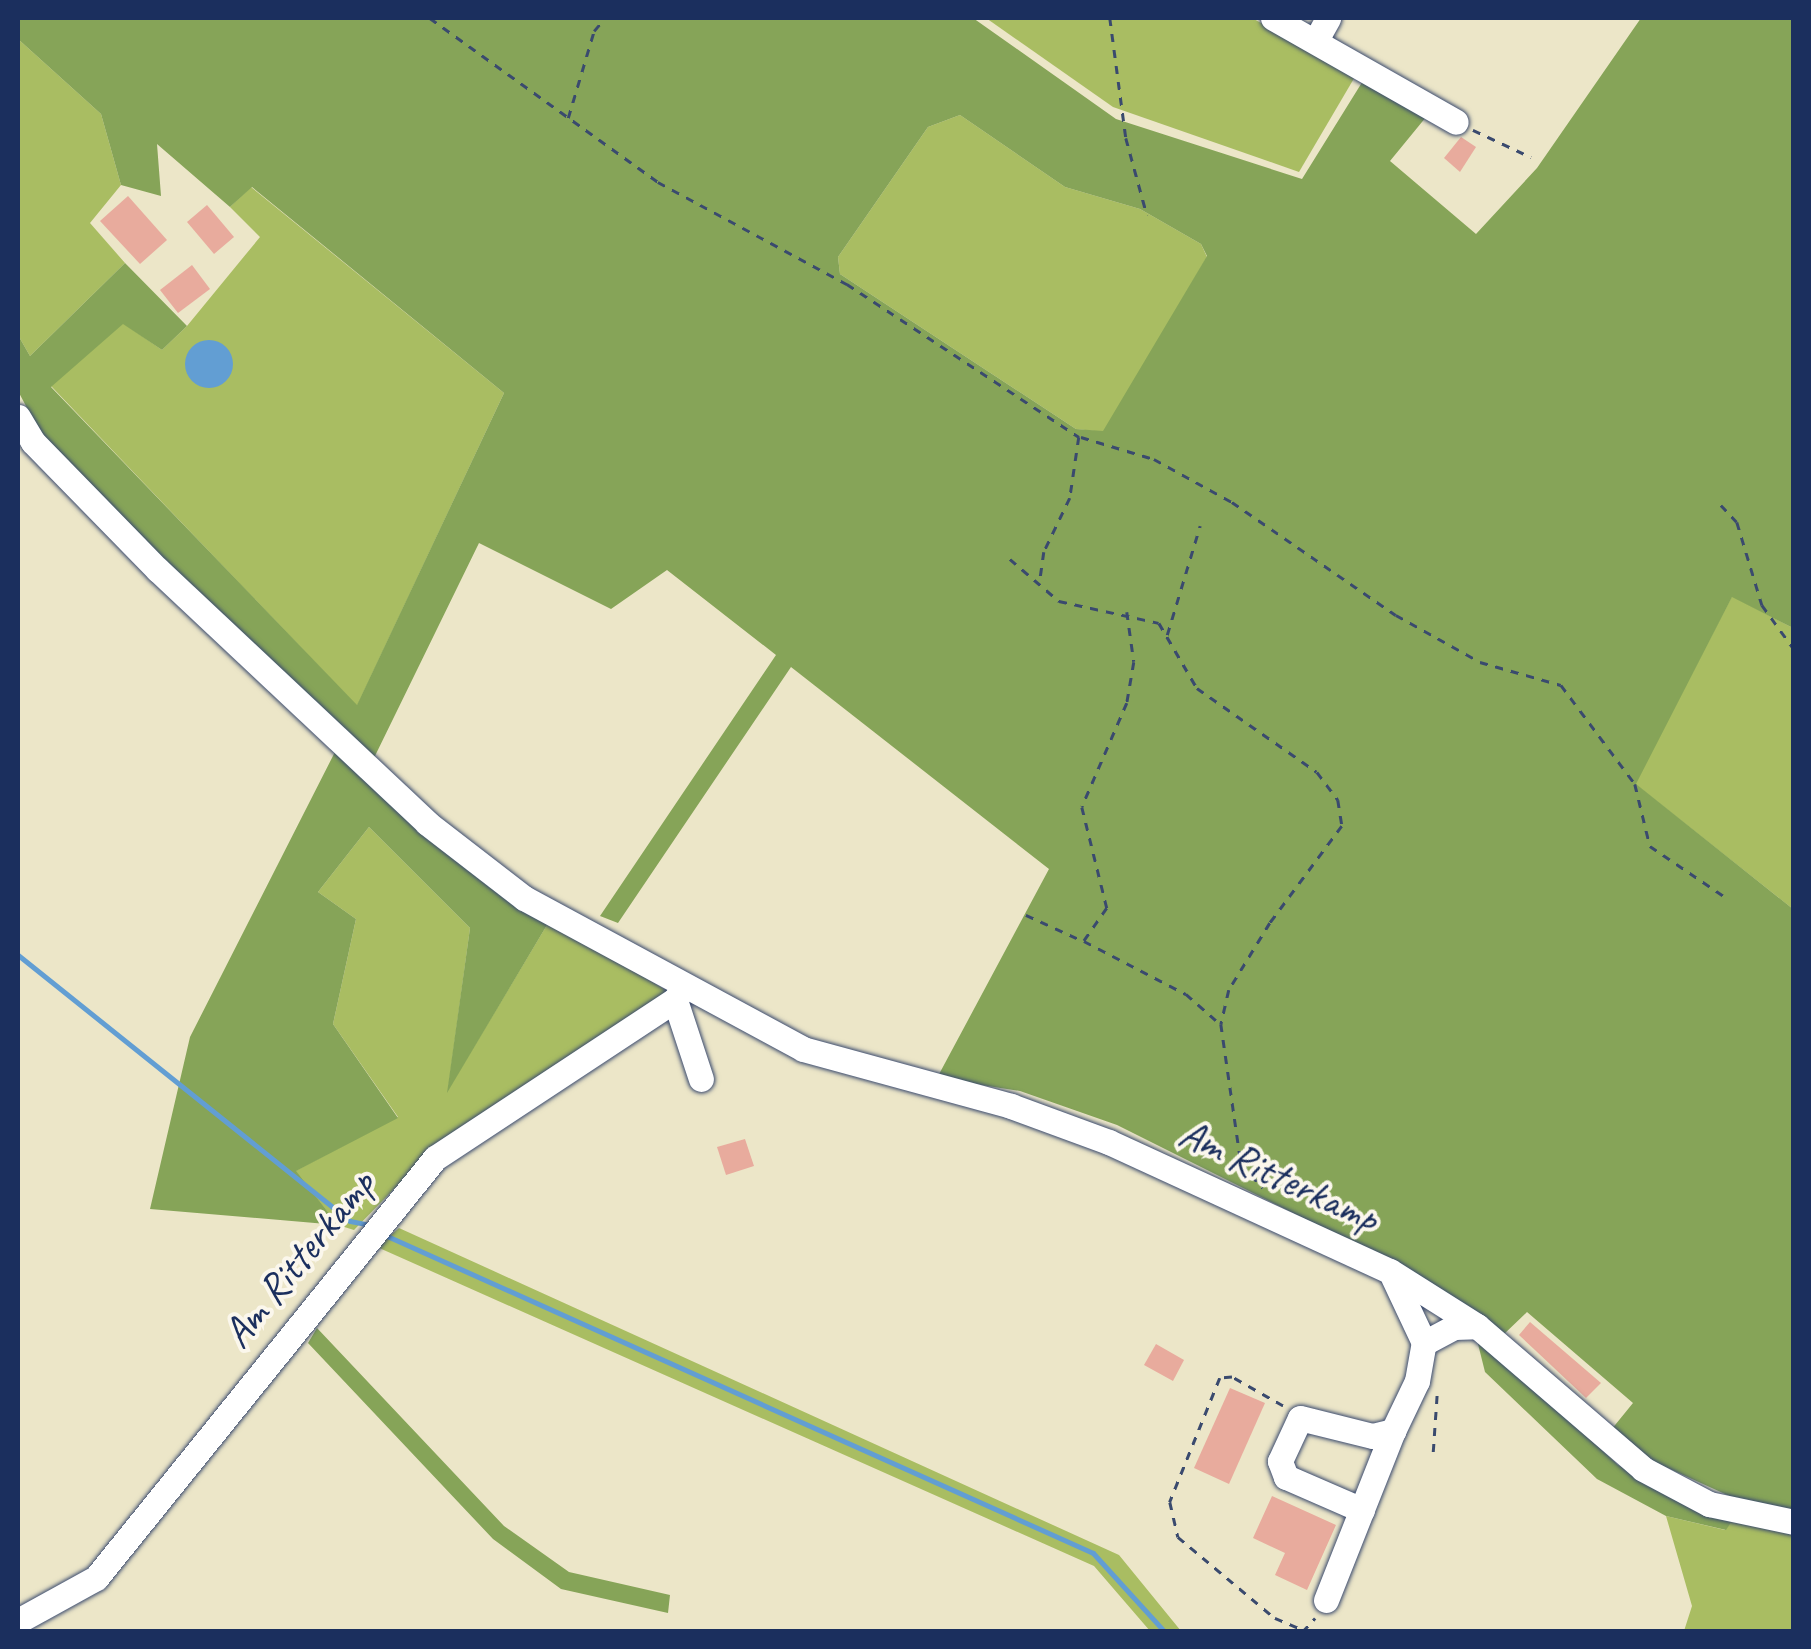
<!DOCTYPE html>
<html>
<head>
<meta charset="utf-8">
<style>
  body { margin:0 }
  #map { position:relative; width:1811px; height:1649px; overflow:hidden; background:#ece6c8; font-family:Caveat,sans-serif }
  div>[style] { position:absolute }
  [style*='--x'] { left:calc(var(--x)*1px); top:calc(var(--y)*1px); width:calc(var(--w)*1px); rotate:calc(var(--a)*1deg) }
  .green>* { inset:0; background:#a9bd62 }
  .forest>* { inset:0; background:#86a458 }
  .water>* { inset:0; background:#629ed3 }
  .round { border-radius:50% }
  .stream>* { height:5px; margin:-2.5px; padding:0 2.5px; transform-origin:2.5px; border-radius:2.5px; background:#629ed3 }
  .building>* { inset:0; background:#e8ab9d }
  .path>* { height:2.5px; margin-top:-1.25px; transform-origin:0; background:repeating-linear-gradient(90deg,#3a4a6e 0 8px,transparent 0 16px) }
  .roads { filter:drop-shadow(0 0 2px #3a4a6e) drop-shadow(0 0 2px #3a4a6e) }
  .minor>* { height:25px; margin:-12.5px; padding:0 12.5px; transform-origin:12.5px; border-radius:12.5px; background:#fff }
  span { translate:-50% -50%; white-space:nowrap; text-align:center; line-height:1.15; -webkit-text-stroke:8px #fbf7ec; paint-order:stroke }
  .street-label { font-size:42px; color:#1b2f5e }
  .frame { position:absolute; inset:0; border:20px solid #1b2f5e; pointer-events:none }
</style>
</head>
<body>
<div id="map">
  <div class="green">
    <div style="clip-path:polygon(986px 18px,1252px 18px,1356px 75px,1299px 172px,1113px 107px)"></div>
    <div style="clip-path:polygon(18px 39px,101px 114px,121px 185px,90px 223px,125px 263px,30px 356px,18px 335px)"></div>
    <div style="clip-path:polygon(960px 115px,1065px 187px,1140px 209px,1201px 244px,1207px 257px,1104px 432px,1076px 429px,840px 274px,838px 257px,928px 127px)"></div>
    <div style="clip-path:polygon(251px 187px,504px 393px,357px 706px,51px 386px,123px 323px,162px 350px,187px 326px,260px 237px,230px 207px)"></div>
    <div style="clip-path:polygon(1732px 596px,1793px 628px,1793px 909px,1635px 784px)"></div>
    <div style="clip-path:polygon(369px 827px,470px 928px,448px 1090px,550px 920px,669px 992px,431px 1151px,354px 1230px,338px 1225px,295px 1171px,398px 1117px,333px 1024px,356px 919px,318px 892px)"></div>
    <div style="clip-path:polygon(399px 1228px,1119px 1555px,1181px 1631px,1150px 1631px,1094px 1566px,377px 1247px)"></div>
    <div style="clip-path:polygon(1666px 1516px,1725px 1530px,1735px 1517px,1793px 1531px,1793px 1631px,1684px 1631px,1692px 1606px)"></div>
  </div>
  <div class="forest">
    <div style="clip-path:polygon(evenodd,18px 18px,973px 18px,1116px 119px,1302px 179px,1366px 76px,1431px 111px,1390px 161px,1476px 234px,1537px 168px,1641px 18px,1793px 18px,1793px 628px,1732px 597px,1636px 784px,1793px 909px,1793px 1513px,1747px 1504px,1648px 1459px,1611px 1430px,1633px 1403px,1527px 1312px,1502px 1336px,1399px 1266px,1117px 1125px,1020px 1091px,937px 1078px,1049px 869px,791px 667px,618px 923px,600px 916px,776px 655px,667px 570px,611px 609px,479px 543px,373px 760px,161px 561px,43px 438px,18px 391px,18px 335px,30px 356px,125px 263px,187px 326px,162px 350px,123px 324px,51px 387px,357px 705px,504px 393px,252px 187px,230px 207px,157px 144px,161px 196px,121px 185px,101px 114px,18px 39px,18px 18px,960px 115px,1065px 187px,1140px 209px,1201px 244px,1207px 256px,1103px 431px,1076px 429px,840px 274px,838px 257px,928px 127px,960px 115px)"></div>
    <div style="clip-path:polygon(336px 750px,550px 920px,447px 1093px,470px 928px,369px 827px,318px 892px,356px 919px,333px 1024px,398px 1118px,296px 1171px,338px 1225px,150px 1209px,190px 1037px)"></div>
    <div style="clip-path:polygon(317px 1328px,504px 1526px,569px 1572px,670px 1595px,668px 1613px,561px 1589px,493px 1539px,308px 1343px)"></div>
    <div style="clip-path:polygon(1475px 1332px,1618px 1465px,1732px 1521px,1726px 1530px,1666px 1516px,1597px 1479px,1485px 1372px)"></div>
  </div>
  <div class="water">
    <div class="round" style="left:185px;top:340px;width:48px;height:48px"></div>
  </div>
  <div class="stream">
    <div style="--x:18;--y:955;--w:425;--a:38.7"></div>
    <div style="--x:350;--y:1221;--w:15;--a:11"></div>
    <div style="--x:387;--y:1236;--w:774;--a:24.18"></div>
    <div style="--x:1093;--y:1553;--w:107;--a:47.7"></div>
  </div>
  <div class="building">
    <div style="clip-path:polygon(1461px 137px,1476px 147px,1460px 172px,1444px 158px)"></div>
    <div style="clip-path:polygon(128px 196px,167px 240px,140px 264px,100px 221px)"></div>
    <div style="clip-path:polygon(207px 205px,234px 237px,214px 254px,187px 222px)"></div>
    <div style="clip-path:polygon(192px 265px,210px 289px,178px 313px,160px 290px)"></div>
    <div style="clip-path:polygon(745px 1139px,754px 1166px,726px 1175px,717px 1147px)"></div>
    <div style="clip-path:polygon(1530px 1322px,1601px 1383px,1586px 1398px,1519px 1335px)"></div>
    <div style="clip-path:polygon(1156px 1344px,1184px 1360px,1173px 1381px,1144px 1365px)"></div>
    <div style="clip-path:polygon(1230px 1388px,1265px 1403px,1229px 1484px,1194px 1468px)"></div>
    <div style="clip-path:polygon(1272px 1496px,1336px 1525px,1307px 1590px,1275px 1575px,1285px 1553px,1253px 1538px)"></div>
  </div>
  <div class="path">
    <div style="--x:430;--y:18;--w:281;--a:35.7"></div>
    <div style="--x:658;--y:182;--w:215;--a:28.4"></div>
    <div style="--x:847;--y:284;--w:278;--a:33.4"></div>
    <div style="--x:1079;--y:437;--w:62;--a:98.4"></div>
    <div style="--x:1070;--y:498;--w:60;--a:115.7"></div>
    <div style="--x:1044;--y:552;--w:29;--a:98"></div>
    <div style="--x:1110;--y:18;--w:121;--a:82.4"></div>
    <div style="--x:1126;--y:138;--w:80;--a:74.7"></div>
    <div style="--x:568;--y:118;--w:91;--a:-73.4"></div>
    <div style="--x:594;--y:31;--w:17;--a:-50"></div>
    <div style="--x:1473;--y:130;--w:64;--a:25"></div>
    <div style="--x:1081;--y:437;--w:76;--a:16.8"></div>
    <div style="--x:1154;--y:459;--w:89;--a:28.9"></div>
    <div style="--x:1232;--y:502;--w:199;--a:34.6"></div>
    <div style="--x:1396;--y:615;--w:96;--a:29.2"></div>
    <div style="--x:1480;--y:662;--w:84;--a:15.9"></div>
    <div style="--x:1561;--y:685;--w:124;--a:53.2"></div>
    <div style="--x:1635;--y:784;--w:64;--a:76.4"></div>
    <div style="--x:1650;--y:846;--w:91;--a:34.2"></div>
    <div style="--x:1721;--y:505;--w:23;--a:47"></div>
    <div style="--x:1737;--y:522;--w:87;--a:73.2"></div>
    <div style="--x:1762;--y:605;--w:54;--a:54"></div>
    <div style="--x:1010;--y:559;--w:65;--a:40.6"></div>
    <div style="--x:1059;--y:601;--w:102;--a:12.4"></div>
    <div style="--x:1159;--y:623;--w:75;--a:59.7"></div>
    <div style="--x:1197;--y:688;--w:146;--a:35"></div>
    <div style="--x:1317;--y:772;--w:35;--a:53"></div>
    <div style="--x:1338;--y:800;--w:26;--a:81"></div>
    <div style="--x:1342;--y:826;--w:121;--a:126.6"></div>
    <div style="--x:1270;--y:923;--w:79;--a:121.5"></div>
    <div style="--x:1229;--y:990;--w:35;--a:103"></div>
    <div style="--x:1221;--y:1024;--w:140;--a:81.8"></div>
    <div style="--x:1241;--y:1163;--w:33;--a:49"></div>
    <div style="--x:1127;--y:612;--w:50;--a:82"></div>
    <div style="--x:1134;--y:662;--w:42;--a:99.7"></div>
    <div style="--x:1127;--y:703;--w:113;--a:113.4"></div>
    <div style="--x:1082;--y:807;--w:104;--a:76.1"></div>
    <div style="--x:1107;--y:908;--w:40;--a:124.9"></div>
    <div style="--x:1084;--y:941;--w:115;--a:27.5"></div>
    <div style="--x:1186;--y:994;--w:43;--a:41.2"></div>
    <div style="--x:1167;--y:635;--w:114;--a:-73.2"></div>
    <div style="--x:1026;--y:915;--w:63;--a:24.5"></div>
    <div style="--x:1283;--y:1406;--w:59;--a:-150.4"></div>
    <div style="--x:1232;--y:1377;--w:12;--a:175"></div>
    <div style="--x:1220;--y:1378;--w:134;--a:112"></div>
    <div style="--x:1170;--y:1502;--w:36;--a:77"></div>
    <div style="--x:1178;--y:1537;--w:126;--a:39.9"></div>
    <div style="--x:1275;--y:1618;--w:30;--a:23"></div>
    <div style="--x:1433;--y:1452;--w:59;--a:-86.1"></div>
    <div style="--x:1302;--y:1632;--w:19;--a:-47"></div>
  </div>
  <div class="roads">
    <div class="minor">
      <div style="--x:1273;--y:18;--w:210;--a:29.6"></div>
      <div style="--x:1316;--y:40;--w:25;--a:-61"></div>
      <div style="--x:18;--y:417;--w:29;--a:59"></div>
      <div style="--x:33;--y:442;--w:179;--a:45.7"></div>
      <div style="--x:158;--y:570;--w:369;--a:43.2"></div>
      <div style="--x:427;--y:823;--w:123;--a:37.7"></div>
      <div style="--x:524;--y:898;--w:317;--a:28.4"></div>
      <div style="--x:803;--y:1049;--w:216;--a:15.3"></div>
      <div style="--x:1011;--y:1106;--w:104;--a:20.2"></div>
      <div style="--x:1109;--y:1142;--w:309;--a:24.7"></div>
      <div style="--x:1390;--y:1271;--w:103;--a:32.3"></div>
      <div style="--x:1477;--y:1326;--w:219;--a:40.7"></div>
      <div style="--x:1643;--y:1469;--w:75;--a:27.9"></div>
      <div style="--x:1709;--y:1504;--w:87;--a:12"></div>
      <div style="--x:675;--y:1000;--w:83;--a:71.8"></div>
      <div style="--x:1393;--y:1277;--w:73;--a:64.8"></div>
      <div style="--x:1424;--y:1343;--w:34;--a:-28"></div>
      <div style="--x:1454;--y:1327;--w:23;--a:-2"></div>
      <div style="--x:1362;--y:1510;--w:83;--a:-156.5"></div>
      <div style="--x:1286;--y:1477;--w:17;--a:-111"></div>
      <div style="--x:1280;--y:1461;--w:47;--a:-65.1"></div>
      <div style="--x:1300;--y:1418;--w:75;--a:13.9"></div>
      <div style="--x:1373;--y:1436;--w:21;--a:-14"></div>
      <div style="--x:1393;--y:1431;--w:55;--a:-64.4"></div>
      <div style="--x:1417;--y:1381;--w:39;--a:-80"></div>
      <div style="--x:1326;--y:1600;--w:182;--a:-68.4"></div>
      <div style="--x:18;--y:1621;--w:89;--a:-28.9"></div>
      <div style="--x:96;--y:1578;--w:540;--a:-51.09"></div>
      <div style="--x:435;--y:1158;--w:287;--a:-33.4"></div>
      <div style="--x:675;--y:1000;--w:15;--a:-58"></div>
    </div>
  </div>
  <div class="street-label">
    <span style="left:1279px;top:1176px;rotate:25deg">Am Ritterkamp</span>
    <span style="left:299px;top:1259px;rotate:-51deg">Am Ritterkamp</span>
  </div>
  <div class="frame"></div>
</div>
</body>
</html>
